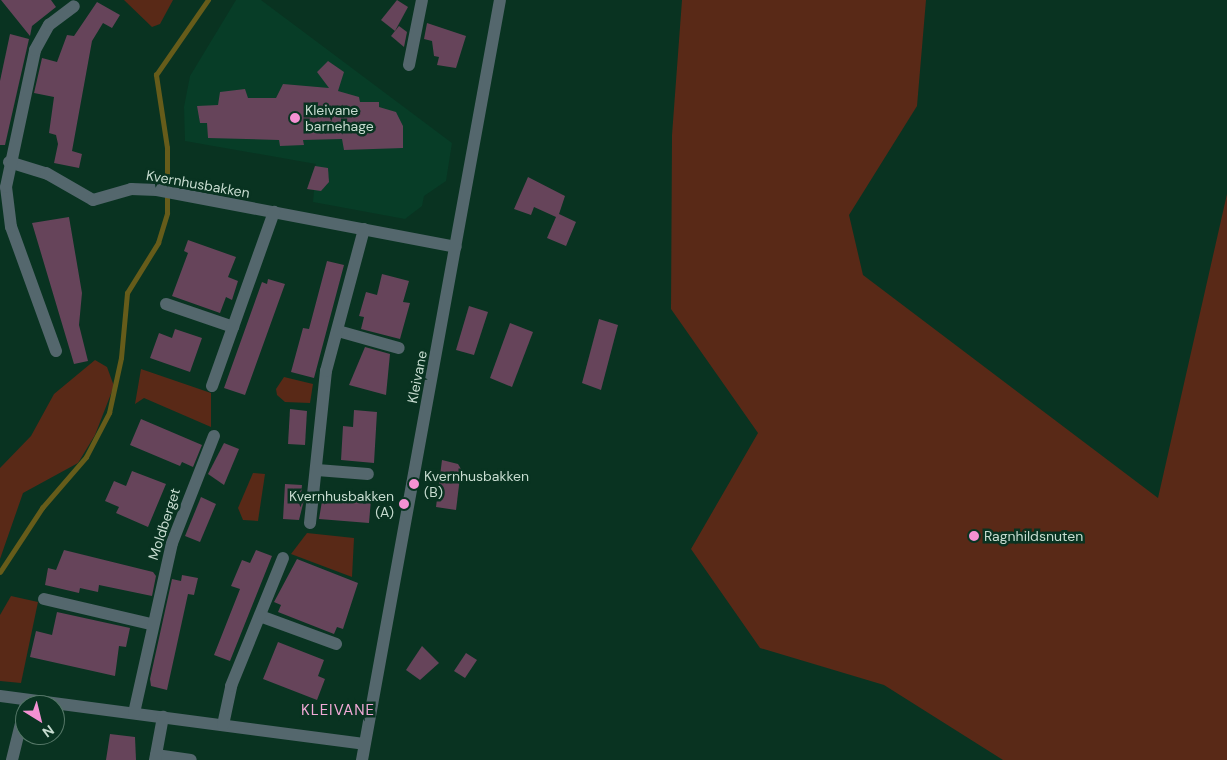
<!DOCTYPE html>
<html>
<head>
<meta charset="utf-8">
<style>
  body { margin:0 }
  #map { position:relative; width:1227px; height:760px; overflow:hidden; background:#093321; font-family:"DM Sans",sans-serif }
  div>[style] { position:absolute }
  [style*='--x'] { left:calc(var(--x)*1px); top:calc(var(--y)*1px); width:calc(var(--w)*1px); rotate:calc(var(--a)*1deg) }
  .built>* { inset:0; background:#073d27 }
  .green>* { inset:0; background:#592917 }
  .stream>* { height:4.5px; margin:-2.25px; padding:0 2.25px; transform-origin:2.25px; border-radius:2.25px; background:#665c1a }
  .building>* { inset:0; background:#66445a }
  .street>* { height:12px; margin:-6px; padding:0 6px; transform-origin:6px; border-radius:6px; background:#54676d }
  .dots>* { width:14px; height:14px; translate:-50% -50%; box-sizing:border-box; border:2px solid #093321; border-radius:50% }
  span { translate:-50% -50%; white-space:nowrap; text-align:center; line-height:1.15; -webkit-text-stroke:5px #093321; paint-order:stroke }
  .poi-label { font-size:14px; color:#c7dcd0 }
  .left { translate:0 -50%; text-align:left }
  .right { translate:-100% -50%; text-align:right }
  .street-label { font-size:14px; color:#c7dcd0 }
  .neighbourhood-label { font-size:15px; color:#f0a9d6; letter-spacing:1px }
  .north { position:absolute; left:15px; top:695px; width:50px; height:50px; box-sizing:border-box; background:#093321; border:1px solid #557767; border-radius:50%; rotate:144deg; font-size:14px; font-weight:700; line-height:20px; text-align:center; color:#c7dcd0 }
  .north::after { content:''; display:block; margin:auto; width:18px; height:22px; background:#f491d3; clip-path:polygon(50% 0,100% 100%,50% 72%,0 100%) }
</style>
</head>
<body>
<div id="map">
  <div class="built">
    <div style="clip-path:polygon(236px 0,261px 0,452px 143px,446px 181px,424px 196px,422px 206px,405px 219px,313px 202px,314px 190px,307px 189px,316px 164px,185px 141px,184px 107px,190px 76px)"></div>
  </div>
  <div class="green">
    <div style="clip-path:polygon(124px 0,173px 0,160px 24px,152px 27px)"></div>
    <div style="clip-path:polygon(682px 0,926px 0,917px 106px,849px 215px,863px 275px,1158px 498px,1227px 194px,1227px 760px,1003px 760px,884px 685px,760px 648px,691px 549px,758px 433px,671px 309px,672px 135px)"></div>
    <div style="clip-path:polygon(95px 360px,107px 367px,114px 386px,95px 435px,78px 463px,23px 493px,0 559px,0 468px,31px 436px,54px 394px)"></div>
    <div style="clip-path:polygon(141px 369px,211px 393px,211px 427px,144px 398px,135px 404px)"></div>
    <div style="clip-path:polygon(284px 377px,313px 384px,310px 403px,285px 402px,277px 395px,276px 389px)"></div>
    <div style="clip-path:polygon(253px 473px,265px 474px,258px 521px,243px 520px,238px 508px)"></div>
    <div style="clip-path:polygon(307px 533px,354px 538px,352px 577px,291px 554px)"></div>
    <div style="clip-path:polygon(11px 596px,38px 602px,21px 683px,0 681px,0 615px)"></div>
  </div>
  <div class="stream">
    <div style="--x:0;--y:572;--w:77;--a:-56.7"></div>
    <div style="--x:42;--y:508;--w:67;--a:-49.2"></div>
    <div style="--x:86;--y:457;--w:50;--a:-62.4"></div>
    <div style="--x:109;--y:413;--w:56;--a:-77.7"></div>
    <div style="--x:121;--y:358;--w:65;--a:-84.7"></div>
    <div style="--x:127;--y:293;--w:59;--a:-58.2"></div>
    <div style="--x:158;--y:243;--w:31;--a:-73"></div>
    <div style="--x:167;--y:213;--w:65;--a:-90"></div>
    <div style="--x:167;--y:148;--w:74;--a:-98.6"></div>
    <div style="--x:156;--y:75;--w:91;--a:-55.3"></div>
  </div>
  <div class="building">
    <div style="clip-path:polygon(1px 0,51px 0,56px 7px,32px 26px,30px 36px)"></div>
    <div style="clip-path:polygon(397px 0,408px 7px,395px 31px,381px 20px)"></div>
    <div style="clip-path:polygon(97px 2px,120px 15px,112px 28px,103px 23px,92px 41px,72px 151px,82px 154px,79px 168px,54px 163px,58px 144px,56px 135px,49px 133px,54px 97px,34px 93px,42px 58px,57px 62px,67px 35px,74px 36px)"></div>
    <div style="clip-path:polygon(427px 23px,466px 36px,456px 68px,437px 65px,439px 57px,434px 56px,432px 41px,424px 39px)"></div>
    <div style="clip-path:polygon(399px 26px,407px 32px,404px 47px,391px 36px)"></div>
    <div style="clip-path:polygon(10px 34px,29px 39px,5px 145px,0 145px,0 81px)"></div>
    <div style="clip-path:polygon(328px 61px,344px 72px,338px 91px,359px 97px,360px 102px,379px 102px,379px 107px,396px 112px,403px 126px,403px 148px,344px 150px,342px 139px,303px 140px,304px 145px,280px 146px,279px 140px,208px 138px,207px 123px,200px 123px,197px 106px,218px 105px,220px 92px,245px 89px,248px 98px,276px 98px,283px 84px,329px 88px,317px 72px)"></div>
    <div style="clip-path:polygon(315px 166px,328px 168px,329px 182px,321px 191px,307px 189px)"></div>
    <div style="clip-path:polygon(528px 177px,565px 196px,559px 214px,576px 222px,566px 246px,547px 238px,556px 217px,534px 207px,531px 215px,514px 209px)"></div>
    <div style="clip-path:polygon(69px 217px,82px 293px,79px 325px,88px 361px,74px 364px,32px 223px)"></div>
    <div style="clip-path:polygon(188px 240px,236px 257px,228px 277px,238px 281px,232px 300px,226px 297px,220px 313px,172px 296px,188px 253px,184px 251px)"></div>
    <div style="clip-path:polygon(327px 261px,344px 265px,314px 378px,291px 372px,303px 328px,309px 329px)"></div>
    <div style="clip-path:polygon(382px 274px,409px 281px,403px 302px,410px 303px,400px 339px,361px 329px,364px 317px,359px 316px,366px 292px,377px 295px)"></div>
    <div style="clip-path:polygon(268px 279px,285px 284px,245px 395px,224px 388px,262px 282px,267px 284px)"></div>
    <div style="clip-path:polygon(469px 306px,488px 312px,474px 355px,456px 350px)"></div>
    <div style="clip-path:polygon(599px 319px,618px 325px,601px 390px,582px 383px)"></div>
    <div style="clip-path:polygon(510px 323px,533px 332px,512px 387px,490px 378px)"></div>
    <div style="clip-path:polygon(175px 329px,202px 338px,190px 372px,150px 358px,159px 333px,172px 338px)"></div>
    <div style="clip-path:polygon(365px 347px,390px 354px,386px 395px,349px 385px)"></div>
    <div style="clip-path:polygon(290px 409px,307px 411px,305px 445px,288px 444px)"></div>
    <div style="clip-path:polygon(354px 410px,377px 412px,374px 463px,341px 460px,343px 426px,353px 427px)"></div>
    <div style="clip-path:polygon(141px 419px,202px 445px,193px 467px,182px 462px,180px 466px,130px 445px)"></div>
    <div style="clip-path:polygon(224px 443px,239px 449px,224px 485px,208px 474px)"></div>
    <div style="clip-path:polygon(442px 460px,458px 464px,461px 469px,456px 510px,436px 507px)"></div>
    <div style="clip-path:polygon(132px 471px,166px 484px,148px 527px,116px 513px,119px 507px,105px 501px,114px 481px,126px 486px)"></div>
    <div style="clip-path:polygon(285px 484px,302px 485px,301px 496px,305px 496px,299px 520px,283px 519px)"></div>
    <div style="clip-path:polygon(323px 495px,371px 499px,369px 523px,319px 519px)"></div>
    <div style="clip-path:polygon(201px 497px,216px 504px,200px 542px,185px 536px)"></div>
    <div style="clip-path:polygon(64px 550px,153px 572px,156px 576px,152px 596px,99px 585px,98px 592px,80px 588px,79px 593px,45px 585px,48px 568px,56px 570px)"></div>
    <div style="clip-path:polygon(256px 550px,272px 556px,230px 661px,214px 655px,240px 589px,231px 586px,242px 560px,250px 563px)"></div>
    <div style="clip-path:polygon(297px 559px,358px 583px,343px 629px,337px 627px,334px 634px,278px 612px,281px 605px,274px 602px)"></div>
    <div style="clip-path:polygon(182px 575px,198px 578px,194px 595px,188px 594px,167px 690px,151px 686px,150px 679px,172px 579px,181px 581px)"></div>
    <div style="clip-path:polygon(57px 612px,130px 628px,126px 647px,119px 646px,115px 676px,30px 657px,36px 631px,52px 635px)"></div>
    <div style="clip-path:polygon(278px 642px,324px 660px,318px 676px,325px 679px,317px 700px,263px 679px)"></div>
    <div style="clip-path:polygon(422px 646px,439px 663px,420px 680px,406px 670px)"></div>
    <div style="clip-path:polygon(466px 653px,477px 660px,465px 678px,454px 671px)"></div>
    <div style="clip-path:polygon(110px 734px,135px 737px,136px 760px,106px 760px)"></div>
  </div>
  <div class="street">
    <div style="--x:409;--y:65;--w:66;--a:-78.7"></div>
    <div style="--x:9;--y:162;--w:39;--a:17"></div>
    <div style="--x:46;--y:173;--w:54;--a:29.9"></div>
    <div style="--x:93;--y:200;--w:40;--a:-16"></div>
    <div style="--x:131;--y:189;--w:26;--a:2"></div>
    <div style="--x:157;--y:190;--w:304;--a:10.8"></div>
    <div style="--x:166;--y:304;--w:71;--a:18.9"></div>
    <div style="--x:338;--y:331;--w:63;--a:15.6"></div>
    <div style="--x:56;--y:351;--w:132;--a:-109.9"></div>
    <div style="--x:11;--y:227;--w:40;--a:-97.1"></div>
    <div style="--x:6;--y:187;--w:140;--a:-78"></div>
    <div style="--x:35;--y:50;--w:29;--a:-61"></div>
    <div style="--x:49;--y:25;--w:31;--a:-37"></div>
    <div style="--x:212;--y:386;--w:185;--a:-70.4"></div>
    <div style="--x:317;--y:470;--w:51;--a:4.5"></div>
    <div style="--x:310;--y:523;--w:153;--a:-84"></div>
    <div style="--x:326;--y:371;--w:147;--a:-75"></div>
    <div style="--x:44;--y:599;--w:110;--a:13.2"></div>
    <div style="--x:260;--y:616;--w:81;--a:20.2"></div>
    <div style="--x:0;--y:696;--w:367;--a:7.5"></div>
    <div style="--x:134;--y:713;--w:174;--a:-77.4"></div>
    <div style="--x:172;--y:543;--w:115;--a:-68.6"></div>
    <div style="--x:223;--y:725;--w:40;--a:-78"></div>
    <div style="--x:231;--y:686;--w:138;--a:-67.9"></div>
    <div style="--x:156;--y:755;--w:35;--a:8"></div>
    <div style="--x:12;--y:760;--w:55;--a:-76.2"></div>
    <div style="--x:155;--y:760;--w:44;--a:-79.5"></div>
    <div style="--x:362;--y:760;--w:772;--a:-79.71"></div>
  </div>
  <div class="dots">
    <div style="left:295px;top:118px;background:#f491d3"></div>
    <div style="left:414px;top:484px;background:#f491d3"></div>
    <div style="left:404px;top:504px;background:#f491d3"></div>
    <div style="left:974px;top:536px;background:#f491d3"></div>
  </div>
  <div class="poi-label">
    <span class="left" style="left:305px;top:118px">Kleivane<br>barnehage</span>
    <span class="left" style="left:424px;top:484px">Kvernhusbakken<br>(B)</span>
    <span class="right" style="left:394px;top:504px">Kvernhusbakken<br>(A)</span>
    <span class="left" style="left:984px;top:536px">Ragnhildsnuten</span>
  </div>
  <div class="street-label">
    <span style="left:198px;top:184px;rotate:10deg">Kvernhusbakken</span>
    <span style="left:417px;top:377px;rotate:-79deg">Kleivane</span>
    <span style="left:164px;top:524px;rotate:-72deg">Moldberget</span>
  </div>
  <div class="neighbourhood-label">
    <span style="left:338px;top:711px">KLEIVANE</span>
  </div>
  <div class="north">N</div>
</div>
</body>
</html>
